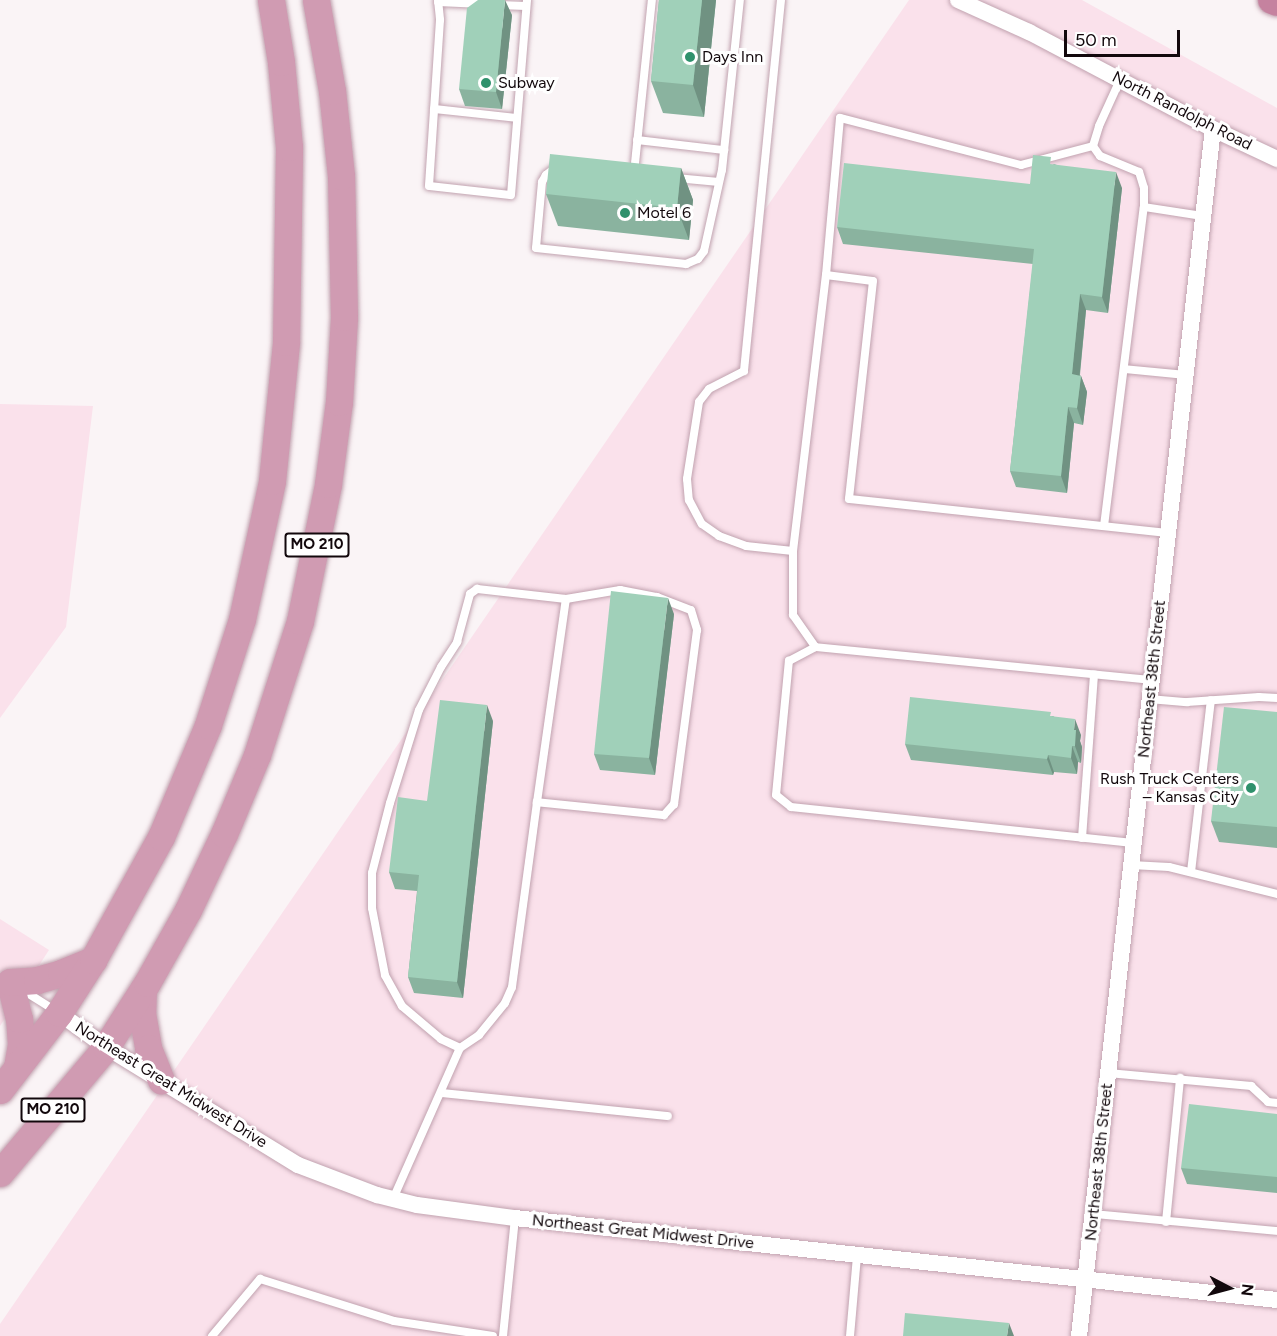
<!DOCTYPE html>
<html>
<head>
<meta charset="utf-8">
<style>
  body { margin:0 }
  #map { position:relative; width:1277px; height:1336px; overflow:hidden; background:#faf4f6; font-family:Figtree,sans-serif }
  div>[style] { position:absolute }
  [style*='--x'] { left:calc(var(--x)*1px); top:calc(var(--y)*1px); width:calc(var(--w)*1px); rotate:calc(var(--a)*1deg) }
  .built>* { inset:0; background:#fae1eb }
  .roads { filter:drop-shadow(0 0 2px #c1a2af) drop-shadow(0 0 2px #c1a2af) }
  .service>* { height:8px; margin:-4px; padding:0 4px; transform-origin:4px; border-radius:4px; background:#fff }
  .minor>* { height:16px; margin:-8px; padding:0 8px; transform-origin:8px; border-radius:8px; background:#fff }
  .trunk>* { height:27px; margin:-13.5px; padding:0 13.5px; transform-origin:13.5px; border-radius:13.5px; background:#d09bb2 }
  .motorway>* { height:28px; margin:-14px; padding:0 14px; transform-origin:14px; border-radius:14px; background:#c5829f }
  .wall>* { inset:0; background:#8ab39f }
  .shaded-wall>* { inset:0; background:#709282 }
  .building>* { inset:0; background:#a0d0b9 }
  .dots>* { width:16px; height:16px; translate:-50% -50%; box-sizing:border-box; border:3px solid #fff; border-radius:50% }
  span { translate:-50% -50%; white-space:nowrap; text-align:center; line-height:1.15; -webkit-text-stroke:6px #fff; paint-order:stroke }
  .shield-label span { padding:2px 4px; background:#fff; border:2px solid; border-radius:4px; -webkit-text-stroke-width:0 }
  .shield-label { font-size:15px; color:#12080c; font-weight:700 }
  .poi-label { font-size:16px; color:#12080c }
  .left { translate:0 -50%; text-align:left }
  .right { translate:-100% -50%; text-align:right }
  .street-label { font-size:16px; color:#12080c }
  .north { position:absolute; left:1199px; top:1258px; width:60px; height:60px; -webkit-text-stroke:4px #fff; paint-order:stroke; rotate:96deg; font-size:16px; font-weight:700; line-height:24px; text-align:center; color:#12080c }
  .north::after { content:''; display:block; margin:auto; width:21px; height:27px; background:#12080c; clip-path:polygon(50% 0,100% 100%,50% 72%,0 100%) }
  .scale { position:absolute; left:1064px; top:30px; width:116px; height:27px; box-sizing:border-box; border:3px solid #12080c; border-top:0; padding-left:8px; font-size:18px; line-height:21px; white-space:nowrap; color:#12080c; -webkit-text-stroke:4px #fff; paint-order:stroke }
</style>
</head>
<body>
<div id="map">
  <div class="built">
    <div style="clip-path:polygon(909px 0,1082px 0,1277px 108px,1277px 1336px,0 1336px,0 1324px)"></div>
    <div style="clip-path:polygon(0 404px,93px 406px,66px 627px,0 718px)"></div>
    <div style="clip-path:polygon(0 919px,49px 950px,0 1026px)"></div>
  </div>
  <div class="roads">
    <div class="service">
      <div style="--x:438;--y:0;--w:20;--a:84"></div>
      <div style="--x:440;--y:20;--w:166;--a:93.8"></div>
      <div style="--x:429;--y:186;--w:82;--a:6.3"></div>
      <div style="--x:511;--y:195;--w:196;--a:-85.3"></div>
      <div style="--x:781;--y:0;--w:373;--a:95.7"></div>
      <div style="--x:744;--y:371;--w:39;--a:153"></div>
      <div style="--x:709;--y:389;--w:16;--a:128"></div>
      <div style="--x:699;--y:402;--w:78;--a:98.9"></div>
      <div style="--x:687;--y:479;--w:21;--a:85"></div>
      <div style="--x:689;--y:500;--w:27;--a:62"></div>
      <div style="--x:702;--y:524;--w:21;--a:35"></div>
      <div style="--x:719;--y:536;--w:29;--a:20"></div>
      <div style="--x:746;--y:546;--w:47;--a:6.1"></div>
      <div style="--x:793;--y:551;--w:278;--a:-83.2"></div>
      <div style="--x:438;--y:2;--w:45;--a:2.5"></div>
      <div style="--x:499;--y:5;--w:27;--a:2"></div>
      <div style="--x:434;--y:109;--w:83;--a:6.2"></div>
      <div style="--x:637;--y:140;--w:88;--a:6.6"></div>
      <div style="--x:1093;--y:146;--w:74;--a:165.2"></div>
      <div style="--x:1021;--y:165;--w:187;--a:-165.4"></div>
      <div style="--x:840;--y:118;--w:158;--a:95.1"></div>
      <div style="--x:826;--y:275;--w:47;--a:7.3"></div>
      <div style="--x:873;--y:281;--w:219;--a:96.3"></div>
      <div style="--x:849;--y:499;--w:321;--a:6.1"></div>
      <div style="--x:556;--y:167;--w:13;--a:141"></div>
      <div style="--x:546;--y:175;--w:8;--a:120"></div>
      <div style="--x:542;--y:182;--w:66;--a:95.2"></div>
      <div style="--x:536;--y:248;--w:151;--a:6.1"></div>
      <div style="--x:686;--y:264;--w:13;--a:-23"></div>
      <div style="--x:698;--y:259;--w:10;--a:-53"></div>
      <div style="--x:704;--y:251;--w:83;--a:-77.5"></div>
      <div style="--x:722;--y:170;--w:171;--a:-84"></div>
      <div style="--x:634;--y:173;--w:174;--a:-84.1"></div>
      <div style="--x:676;--y:178;--w:43;--a:5.3"></div>
      <div style="--x:1144;--y:207;--w:60;--a:8.7"></div>
      <div style="--x:1124;--y:369;--w:61;--a:5.6"></div>
      <div style="--x:1104;--y:526;--w:321;--a:-82.9"></div>
      <div style="--x:1144;--y:207;--w:19;--a:-90"></div>
      <div style="--x:1144;--y:188;--w:17;--a:-107"></div>
      <div style="--x:1139;--y:172;--w:42;--a:-157.7"></div>
      <div style="--x:1100;--y:156;--w:12;--a:-125"></div>
      <div style="--x:1093;--y:146;--w:21;--a:-73"></div>
      <div style="--x:1099;--y:126;--w:51;--a:-65.5"></div>
      <div style="--x:793;--y:551;--w:64;--a:90"></div>
      <div style="--x:793;--y:615;--w:39;--a:55"></div>
      <div style="--x:1149;--y:699;--w:38;--a:5"></div>
      <div style="--x:1187;--y:702;--w:72;--a:-4"></div>
      <div style="--x:1259;--y:697;--w:18;--a:3"></div>
      <div style="--x:1082;--y:838;--w:164;--a:-85.8"></div>
      <div style="--x:1133;--y:843;--w:344;--a:-174"></div>
      <div style="--x:791;--y:807;--w:19;--a:-141"></div>
      <div style="--x:776;--y:795;--w:135;--a:-84.5"></div>
      <div style="--x:789;--y:661;--w:30;--a:-28"></div>
      <div style="--x:815;--y:647;--w:338;--a:5.6"></div>
      <div style="--x:1131;--y:865;--w:38;--a:3"></div>
      <div style="--x:1169;--y:867;--w:111;--a:14"></div>
      <div style="--x:1191;--y:872;--w:173;--a:-83.4"></div>
      <div style="--x:21;--y:989;--w:41;--a:32.2"></div>
      <div style="--x:460;--y:1048;--w:21;--a:-155"></div>
      <div style="--x:441;--y:1039;--w:51;--a:-139.8"></div>
      <div style="--x:402;--y:1006;--w:35;--a:-119"></div>
      <div style="--x:385;--y:975;--w:68;--a:-101"></div>
      <div style="--x:372;--y:908;--w:35;--a:-90"></div>
      <div style="--x:372;--y:873;--w:72;--a:-75.6"></div>
      <div style="--x:390;--y:803;--w:97;--a:-72.7"></div>
      <div style="--x:419;--y:710;--w:48;--a:-62.9"></div>
      <div style="--x:441;--y:667;--w:30;--a:-57"></div>
      <div style="--x:457;--y:642;--w:50;--a:-74.8"></div>
      <div style="--x:470;--y:594;--w:9;--a:-36"></div>
      <div style="--x:477;--y:589;--w:90;--a:6.4"></div>
      <div style="--x:1108;--y:1073;--w:144;--a:5.2"></div>
      <div style="--x:1251;--y:1086;--w:23;--a:43"></div>
      <div style="--x:1268;--y:1102;--w:9;--a:6"></div>
      <div style="--x:441;--y:1093;--w:228;--a:5.8"></div>
      <div style="--x:393;--y:1199;--w:165;--a:-66.1"></div>
      <div style="--x:460;--y:1048;--w:23;--a:-34"></div>
      <div style="--x:479;--y:1035;--w:41;--a:-50.9"></div>
      <div style="--x:505;--y:1003;--w:17;--a:-66"></div>
      <div style="--x:512;--y:987;--w:187;--a:-82.3"></div>
      <div style="--x:537;--y:802;--w:205;--a:-81.9"></div>
      <div style="--x:566;--y:599;--w:55;--a:-9.5"></div>
      <div style="--x:620;--y:590;--w:38;--a:11"></div>
      <div style="--x:657;--y:597;--w:36;--a:21"></div>
      <div style="--x:691;--y:610;--w:21;--a:73"></div>
      <div style="--x:697;--y:630;--w:176;--a:97.5"></div>
      <div style="--x:674;--y:804;--w:15;--a:132"></div>
      <div style="--x:664;--y:815;--w:128;--a:-174.2"></div>
      <div style="--x:1094;--y:1214;--w:184;--a:5.3"></div>
      <div style="--x:1166;--y:1222;--w:145;--a:-84.4"></div>
      <div style="--x:212;--y:1336;--w:75;--a:-49.9"></div>
      <div style="--x:260;--y:1279;--w:140;--a:17.4"></div>
      <div style="--x:394;--y:1321;--w:100;--a:8.6"></div>
      <div style="--x:503;--y:1336;--w:119;--a:-84.2"></div>
      <div style="--x:850;--y:1336;--w:80;--a:-85"></div>
    </div>
    <div class="minor">
      <div style="--x:958;--y:0;--w:78;--a:24.3"></div>
      <div style="--x:1029;--y:32;--w:208;--a:27.8"></div>
      <div style="--x:1213;--y:129;--w:71;--a:25.1"></div>
      <div style="--x:59;--y:1013;--w:58;--a:35.9"></div>
      <div style="--x:106;--y:1047;--w:225;--a:31.6"></div>
      <div style="--x:298;--y:1165;--w:85;--a:20.8"></div>
      <div style="--x:377;--y:1195;--w:41;--a:14"></div>
      <div style="--x:417;--y:1205;--w:99;--a:7.6"></div>
      <div style="--x:515;--y:1218;--w:766;--a:6.14"></div>
      <div style="--x:1079;--y:1336;--w:1214;--a:-83.67"></div>
    </div>
    <div class="trunk">
      <div style="--x:143;--y:989;--w:24;--a:92"></div>
      <div style="--x:142;--y:1013;--w:36;--a:80"></div>
      <div style="--x:148;--y:1048;--w:35;--a:68"></div>
      <div style="--x:17;--y:1067;--w:22;--a:-80"></div>
      <div style="--x:21;--y:1045;--w:26;--a:-94"></div>
      <div style="--x:19;--y:1019;--w:38;--a:-104"></div>
      <div style="--x:10;--y:982;--w:27;--a:-4"></div>
      <div style="--x:37;--y:980;--w:25;--a:-16"></div>
      <div style="--x:61;--y:973;--w:35;--a:-22"></div>
      <div style="--x:0;--y:1090;--w:97;--a:-52.5"></div>
      <div style="--x:59;--y:1013;--w:63;--a:-57.3"></div>
      <div style="--x:93;--y:960;--w:141;--a:-61.1"></div>
      <div style="--x:161;--y:837;--w:121;--a:-67.2"></div>
      <div style="--x:208;--y:725;--w:111;--a:-72.2"></div>
      <div style="--x:242;--y:619;--w:141;--a:-77.7"></div>
      <div style="--x:272;--y:481;--w:140;--a:-84.2"></div>
      <div style="--x:286;--y:342;--w:195;--a:-89.1"></div>
      <div style="--x:289;--y:147;--w:85;--a:-95.4"></div>
      <div style="--x:281;--y:62;--w:63;--a:-99.2"></div>
      <div style="--x:0;--y:1173;--w:165;--a:-49.9"></div>
      <div style="--x:106;--y:1047;--w:76;--a:-57.4"></div>
      <div style="--x:147;--y:983;--w:84;--a:-60.7"></div>
      <div style="--x:188;--y:910;--w:84;--a:-64.7"></div>
      <div style="--x:224;--y:834;--w:86;--a:-67.3"></div>
      <div style="--x:257;--y:755;--w:141;--a:-72.2"></div>
      <div style="--x:300;--y:621;--w:140;--a:-78.4"></div>
      <div style="--x:328;--y:484;--w:83;--a:-82.4"></div>
      <div style="--x:339;--y:402;--w:85;--a:-86.6"></div>
      <div style="--x:344;--y:317;--w:141;--a:-91.2"></div>
      <div style="--x:341;--y:176;--w:85;--a:-96"></div>
      <div style="--x:332;--y:91;--w:92;--a:-100"></div>
    </div>
    <div class="motorway">
      <div style="--x:1272;--y:0;--w:5;--a:22"></div>
    </div>
  </div>
  <div class="wall">
    <div style="clip-path:polygon(659px 0,716px 0,704px 117px,663px 113px,651px 81px)"></div>
    <div style="clip-path:polygon(512px 15px,502px 109px,465px 106px,459px 89px)"></div>
    <div style="clip-path:polygon(1054px 164px,1122px 188px,1108px 313px,1086px 310px,1080px 375px,1081px 376px,1087px 392px,1083px 425px,1074px 423px,1067px 493px,1016px 487px,1010px 471px,1033px 264px,843px 244px,837px 227px,1030px 184px)"></div>
    <div style="clip-path:polygon(681px 168px,693px 200px,689px 240px,558px 226px,546px 194px)"></div>
    <div style="clip-path:polygon(674px 614px,655px 775px,600px 770px,594px 754px)"></div>
    <div style="clip-path:polygon(1277px 712px,1277px 848px,1219px 842px,1211px 821px)"></div>
    <div style="clip-path:polygon(1053px 716px,1081px 735px,1080px 741px,1082px 747px,1081px 763px,1078px 762px,1077px 774px,1054px 772px,1053px 775px,911px 760px,905px 744px)"></div>
    <div style="clip-path:polygon(493px 721px,463px 998px,414px 993px,408px 977px,417px 891px,395px 889px,389px 872px,427px 801px)"></div>
    <div style="clip-path:polygon(1277px 1114px,1277px 1193px,1187px 1184px,1181px 1168px)"></div>
  </div>
  <div class="shaded-wall">
    <div style="clip-path:polygon(505px 0,512px 15px,502px 109px,496px 92px)"></div>
    <div style="clip-path:polygon(702px 0,716px 0,704px 117px,693px 85px)"></div>
    <div style="clip-path:polygon(681px 168px,693px 200px,689px 240px,677px 208px)"></div>
    <div style="clip-path:polygon(1116px 172px,1122px 188px,1108px 313px,1102px 297px)"></div>
    <div style="clip-path:polygon(1080px 294px,1086px 310px,1078px 391px,1072px 374px)"></div>
    <div style="clip-path:polygon(1081px 376px,1087px 392px,1083px 425px,1077px 408px)"></div>
    <div style="clip-path:polygon(1068px 407px,1074px 423px,1067px 493px,1061px 476px)"></div>
    <div style="clip-path:polygon(668px 598px,674px 614px,655px 775px,649px 758px)"></div>
    <div style="clip-path:polygon(487px 705px,493px 721px,463px 998px,457px 982px)"></div>
    <div style="clip-path:polygon(1075px 719px,1081px 735px,1080px 741px,1082px 747px,1081px 763px,1075px 746px,1074px 730px)"></div>
    <div style="clip-path:polygon(1072px 746px,1078px 762px,1077px 774px,1071px 758px)"></div>
    <div style="clip-path:polygon(1048px 755px,1054px 772px,1053px 775px,1047px 759px)"></div>
    <div style="clip-path:polygon(1009px 1323px,1014px 1336px,1007px 1336px)"></div>
  </div>
  <div class="building">
    <div style="clip-path:polygon(478px 0,505px 0,496px 92px,459px 89px,467px 8px)"></div>
    <div style="clip-path:polygon(659px 0,702px 0,693px 85px,651px 81px)"></div>
    <div style="clip-path:polygon(550px 154px,681px 168px,677px 208px,546px 194px)"></div>
    <div style="clip-path:polygon(1033px 155px,1051px 157px,1050px 164px,1116px 172px,1102px 297px,1080px 294px,1072px 374px,1081px 376px,1077px 408px,1068px 407px,1061px 476px,1010px 471px,1034px 249px,837px 227px,844px 163px,1030px 184px)"></div>
    <div style="clip-path:polygon(611px 591px,668px 598px,649px 758px,594px 754px)"></div>
    <div style="clip-path:polygon(910px 697px,1051px 712px,1050px 716px,1075px 719px,1074px 730px,1076px 730px,1075px 746px,1072px 746px,1071px 758px,1048px 755px,1047px 759px,905px 744px)"></div>
    <div style="clip-path:polygon(440px 700px,487px 705px,457px 982px,408px 977px,419px 875px,389px 872px,398px 797px,427px 801px)"></div>
    <div style="clip-path:polygon(1224px 707px,1277px 712px,1277px 827px,1211px 821px)"></div>
    <div style="clip-path:polygon(1189px 1104px,1277px 1114px,1277px 1177px,1181px 1168px)"></div>
    <div style="clip-path:polygon(905px 1313px,1009px 1323px,1007px 1336px,903px 1336px)"></div>
  </div>
  <div class="dots">
    <div style="left:690px;top:57px;background:#2f916c"></div>
    <div style="left:486px;top:83px;background:#2f916c"></div>
    <div style="left:625px;top:213px;background:#2f916c"></div>
    <div style="left:1251px;top:788px;background:#2f916c"></div>
  </div>
  <div class="shield-label">
    <span style="left:317px;top:545px">MO 210</span>
    <span style="left:53px;top:1110px">MO 210</span>
  </div>
  <div class="poi-label">
    <span class="left" style="left:702px;top:57px">Days Inn</span>
    <span class="left" style="left:498px;top:83px">Subway</span>
    <span class="left" style="left:637px;top:213px">Motel 6</span>
    <span class="right" style="left:1239px;top:788px">Rush Truck Centers<br>– Kansas City</span>
  </div>
  <div class="street-label">
    <span style="left:1182px;top:111px;rotate:27deg">North Randolph Road</span>
    <span style="left:1152px;top:679px;rotate:-84deg">Northeast 38th Street</span>
    <span style="left:171px;top:1085px;rotate:32deg">Northeast Great Midwest Drive</span>
    <span style="left:1099px;top:1162px;rotate:-84deg">Northeast 38th Street</span>
    <span style="left:643px;top:1232px;rotate:6deg">Northeast Great Midwest Drive</span>
  </div>
  <div class="north">N</div>
  <div class="scale">50 m</div>
</div>
</body>
</html>
